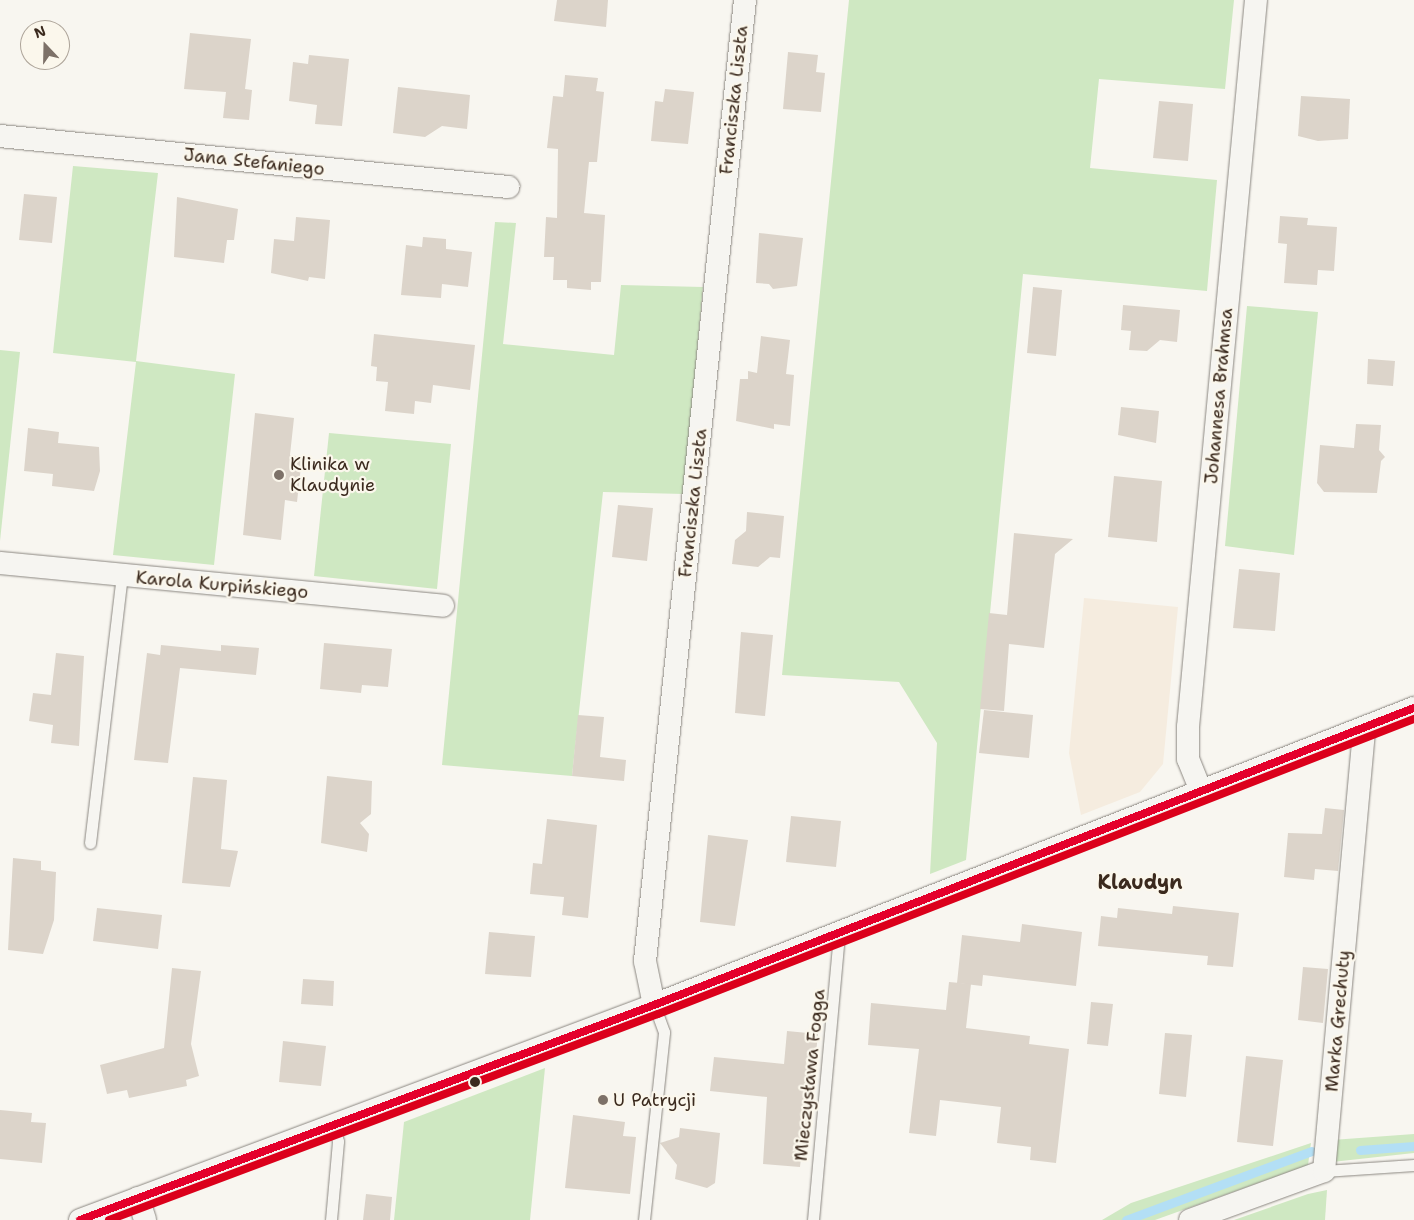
<!DOCTYPE html>
<html>
<head>
<meta charset="utf-8">
<style>
  body { margin:0 }
  #map { position:relative; width:1414px; height:1220px; overflow:hidden; background:#f8f6f0; font-family:"Shantell Sans",sans-serif }
  div>[style] { position:absolute }
  [style*='--x'] { left:calc(var(--x)*1px); top:calc(var(--y)*1px); width:calc(var(--w)*1px); rotate:calc(var(--a)*1deg) }
  .built>* { inset:0; background:#f5ecdf }
  .green>* { inset:0; background:#cfe8c2 }
  .stream>* { height:9px; margin:-4.5px; padding:0 4.5px; transform-origin:4.5px; border-radius:4.5px; background:#b3dff5 }
  .building>* { inset:0; background:#dcd4ca }
  .roads { filter:drop-shadow(0 0 1px #8b8781) drop-shadow(0 0 1px #8b8781) }
  .lane>* { height:11px; margin:-5.5px; padding:0 5.5px; transform-origin:5.5px; border-radius:5.5px; background:#f6f5f1 }
  .street>* { height:22px; margin:-11px; padding:0 11px; transform-origin:11px; border-radius:11px; background:#f6f5f1 }
  .bus-1>* { height:8px; margin:-4px; padding:0 4px; transform-origin:4px; border-radius:4px; background:#e4002b }
  .bus-2>* { height:8px; margin:-4px; padding:0 4px; transform-origin:4px; border-radius:4px; background:#db001b }
  .dots>* { width:14px; height:14px; translate:-50% -50%; box-sizing:border-box; border:2px solid #fbf7ec; border-radius:50% }
  span { translate:-50% -50%; white-space:nowrap; text-align:center; line-height:1.15; -webkit-text-stroke:4.5px #fbf7ec; paint-order:stroke }
  .street-label { font-size:18px; color:#3b2a1e }
  .poi-label { font-size:18px; color:#3b2a1e }
  .left { translate:0 -50%; text-align:left }
  .quarter-label { font-size:20px; color:#3b2a1e; font-weight:700 }
  .north { position:absolute; left:20px; top:20px; width:50px; height:50px; box-sizing:border-box; background:#fbf7ec; border:1px solid #aea59a; border-radius:50%; rotate:339deg; font-size:14px; font-weight:700; line-height:20px; text-align:center; color:#3b2a1e }
  .north::after { content:''; display:block; margin:auto; width:18px; height:22px; background:#7d7168; clip-path:polygon(50% 0,100% 100%,50% 72%,0 100%) }
</style>
</head>
<body>
<div id="map">
  <div class="built">
    <div style="clip-path:polygon(1084px 598px,1178px 607px,1163px 764px,1140px 792px,1081px 815px,1069px 753px)"></div>
  </div>
  <div class="green">
    <div style="clip-path:polygon(849px 0,1234px 0,1225px 89px,1099px 79px,1090px 168px,1217px 180px,1207px 291px,1023px 274px,966px 860px,930px 874px,937px 743px,899px 682px,782px 675px)"></div>
    <div style="clip-path:polygon(73px 166px,158px 173px,136px 361px,235px 374px,214px 565px,113px 555px,136px 362px,53px 353px)"></div>
    <div style="clip-path:polygon(495px 222px,516px 223px,503px 344px,614px 355px,621px 285px,703px 287px,684px 494px,603px 492px,572px 776px,442px 765px)"></div>
    <div style="clip-path:polygon(1247px 306px,1318px 312px,1294px 555px,1225px 546px)"></div>
    <div style="clip-path:polygon(0 350px,20px 352px,0 541px)"></div>
    <div style="clip-path:polygon(329px 433px,451px 444px,437px 589px,314px 576px)"></div>
    <div style="clip-path:polygon(545px 1068px,530px 1220px,394px 1220px,404px 1122px)"></div>
    <div style="clip-path:polygon(1414px 1134px,1414px 1153px,1332px 1162px,1332px 1140px)"></div>
    <div style="clip-path:polygon(1311px 1143px,1308px 1165px,1155px 1220px,1102px 1220px,1131px 1203px)"></div>
    <div style="clip-path:polygon(1327px 1190px,1325px 1220px,1234px 1220px,1308px 1194px)"></div>
  </div>
  <div class="stream">
    <div style="--x:1360;--y:1150;--w:54;--a:-4.2"></div>
    <div style="--x:1126;--y:1220;--w:198;--a:-20.4"></div>
  </div>
  <div class="building">
    <div style="clip-path:polygon(557px 0,608px 0,606px 27px,554px 21px)"></div>
    <div style="clip-path:polygon(190px 33px,251px 39px,245px 89px,252px 90px,249px 120px,223px 118px,226px 92px,184px 89px)"></div>
    <div style="clip-path:polygon(788px 52px,818px 55px,816px 72px,825px 73px,821px 112px,783px 109px)"></div>
    <div style="clip-path:polygon(309px 55px,349px 59px,342px 126px,315px 124px,317px 105px,289px 101px,293px 62px,308px 64px)"></div>
    <div style="clip-path:polygon(565px 75px,598px 78px,596px 91px,604px 92px,597px 162px,589px 162px,584px 213px,605px 215px,601px 282px,591px 282px,591px 290px,567px 288px,567px 280px,553px 280px,554px 257px,544px 257px,546px 217px,557px 218px,558px 149px,547px 148px,553px 96px,563px 97px)"></div>
    <div style="clip-path:polygon(398px 87px,470px 95px,467px 129px,442px 126px,425px 137px,393px 133px)"></div>
    <div style="clip-path:polygon(665px 89px,694px 92px,688px 144px,651px 141px,655px 101px,663px 102px)"></div>
    <div style="clip-path:polygon(1301px 96px,1350px 99px,1348px 139px,1318px 141px,1298px 136px)"></div>
    <div style="clip-path:polygon(1159px 101px,1193px 104px,1188px 161px,1153px 158px)"></div>
    <div style="clip-path:polygon(24px 194px,57px 197px,52px 243px,19px 240px)"></div>
    <div style="clip-path:polygon(177px 197px,238px 209px,234px 240px,227px 240px,224px 263px,174px 257px)"></div>
    <div style="clip-path:polygon(1280px 216px,1308px 218px,1307px 225px,1337px 227px,1334px 271px,1318px 270px,1317px 285px,1284px 283px,1287px 244px,1278px 243px)"></div>
    <div style="clip-path:polygon(296px 217px,330px 220px,325px 279px,309px 277px,308px 281px,271px 273px,274px 239px,294px 241px)"></div>
    <div style="clip-path:polygon(759px 233px,803px 238px,797px 286px,773px 289px,769px 284px,756px 283px)"></div>
    <div style="clip-path:polygon(423px 237px,446px 239px,446px 249px,472px 252px,468px 287px,442px 284px,441px 298px,401px 295px,406px 245px,422px 247px)"></div>
    <div style="clip-path:polygon(1033px 287px,1062px 290px,1056px 356px,1027px 353px)"></div>
    <div style="clip-path:polygon(1123px 305px,1180px 310px,1177px 342px,1160px 340px,1147px 351px,1129px 350px,1131px 331px,1121px 330px)"></div>
    <div style="clip-path:polygon(374px 334px,475px 345px,470px 390px,433px 385px,431px 403px,415px 401px,414px 414px,385px 411px,388px 382px,376px 381px,377px 367px,371px 366px)"></div>
    <div style="clip-path:polygon(761px 336px,790px 340px,786px 374px,794px 375px,790px 426px,774px 424px,774px 429px,736px 421px,740px 379px,748px 379px,748px 371px,757px 373px)"></div>
    <div style="clip-path:polygon(1368px 359px,1395px 361px,1393px 386px,1367px 384px)"></div>
    <div style="clip-path:polygon(1121px 407px,1159px 411px,1156px 443px,1118px 435px)"></div>
    <div style="clip-path:polygon(255px 413px,294px 418px,290px 455px,302px 457px,297px 502px,285px 500px,281px 540px,243px 535px)"></div>
    <div style="clip-path:polygon(1356px 424px,1381px 425px,1379px 450px,1385px 457px,1381px 461px,1377px 493px,1324px 492px,1317px 483px,1320px 445px,1354px 448px)"></div>
    <div style="clip-path:polygon(28px 428px,59px 432px,58px 443px,99px 447px,100px 471px,94px 491px,52px 486px,53px 474px,24px 471px)"></div>
    <div style="clip-path:polygon(1114px 476px,1162px 481px,1157px 542px,1108px 537px)"></div>
    <div style="clip-path:polygon(618px 505px,653px 508px,647px 561px,612px 557px)"></div>
    <div style="clip-path:polygon(747px 512px,784px 516px,780px 558px,770px 557px,758px 567px,732px 564px,735px 540px,746px 531px)"></div>
    <div style="clip-path:polygon(1014px 533px,1073px 539px,1055px 554px,1044px 648px,1009px 644px,1004px 711px,980px 709px,989px 613px,1007px 615px)"></div>
    <div style="clip-path:polygon(1239px 569px,1280px 573px,1275px 631px,1233px 628px)"></div>
    <div style="clip-path:polygon(741px 632px,773px 635px,765px 716px,735px 713px)"></div>
    <div style="clip-path:polygon(324px 643px,392px 649px,388px 687px,362px 685px,361px 693px,320px 689px)"></div>
    <div style="clip-path:polygon(161px 645px,221px 651px,221px 645px,259px 648px,256px 675px,180px 668px,168px 763px,134px 760px,147px 653px,160px 655px)"></div>
    <div style="clip-path:polygon(56px 653px,84px 656px,79px 746px,51px 743px,53px 725px,29px 721px,33px 693px,51px 695px)"></div>
    <div style="clip-path:polygon(984px 710px,1033px 715px,1029px 758px,979px 753px)"></div>
    <div style="clip-path:polygon(578px 715px,604px 717px,600px 757px,626px 760px,624px 781px,572px 776px)"></div>
    <div style="clip-path:polygon(327px 776px,372px 781px,371px 814px,360px 823px,369px 834px,367px 852px,321px 843px)"></div>
    <div style="clip-path:polygon(193px 777px,227px 780px,221px 849px,238px 851px,230px 887px,182px 883px)"></div>
    <div style="clip-path:polygon(1325px 808px,1344px 810px,1338px 871px,1315px 869px,1314px 880px,1284px 877px,1288px 833px,1322px 834px)"></div>
    <div style="clip-path:polygon(791px 816px,841px 821px,836px 867px,786px 862px)"></div>
    <div style="clip-path:polygon(547px 819px,597px 825px,588px 918px,562px 915px,564px 897px,530px 894px,533px 863px,542px 864px)"></div>
    <div style="clip-path:polygon(708px 835px,748px 840px,735px 926px,700px 922px)"></div>
    <div style="clip-path:polygon(13px 858px,41px 861px,41px 870px,56px 872px,54px 920px,43px 954px,8px 950px)"></div>
    <div style="clip-path:polygon(1173px 906px,1239px 913px,1233px 967px,1207px 965px,1208px 956px,1098px 946px,1101px 916px,1117px 918px,1118px 908px,1172px 914px)"></div>
    <div style="clip-path:polygon(97px 908px,162px 915px,158px 949px,93px 941px)"></div>
    <div style="clip-path:polygon(1022px 924px,1082px 932px,1076px 986px,983px 975px,982px 986px,957px 983px,962px 935px,1020px 942px)"></div>
    <div style="clip-path:polygon(489px 932px,535px 936px,531px 977px,485px 974px)"></div>
    <div style="clip-path:polygon(1303px 967px,1328px 969px,1323px 1023px,1298px 1020px)"></div>
    <div style="clip-path:polygon(172px 968px,201px 971px,191px 1044px,199px 1076px,186px 1080px,187px 1086px,129px 1098px,127px 1090px,107px 1094px,100px 1065px,164px 1048px)"></div>
    <div style="clip-path:polygon(303px 979px,334px 981px,333px 1006px,301px 1004px)"></div>
    <div style="clip-path:polygon(949px 982px,971px 984px,966px 1028px,1030px 1036px,1029px 1044px,1069px 1049px,1056px 1163px,1030px 1160px,1031px 1147px,997px 1143px,1001px 1107px,940px 1100px,936px 1136px,909px 1133px,919px 1049px,868px 1045px,871px 1003px,946px 1010px)"></div>
    <div style="clip-path:polygon(1091px 1002px,1113px 1004px,1108px 1046px,1087px 1044px)"></div>
    <div style="clip-path:polygon(787px 1031px,818px 1034px,806px 1149px,802px 1148px,800px 1167px,763px 1164px,767px 1097px,710px 1091px,714px 1057px,784px 1064px)"></div>
    <div style="clip-path:polygon(1165px 1033px,1192px 1035px,1186px 1097px,1159px 1094px)"></div>
    <div style="clip-path:polygon(283px 1041px,326px 1046px,321px 1086px,279px 1082px)"></div>
    <div style="clip-path:polygon(1246px 1056px,1283px 1060px,1273px 1146px,1237px 1142px)"></div>
    <div style="clip-path:polygon(0 1110px,32px 1113px,31px 1122px,46px 1123px,42px 1163px,0 1159px)"></div>
    <div style="clip-path:polygon(573px 1115px,625px 1122px,623px 1136px,636px 1137px,630px 1194px,565px 1188px)"></div>
    <div style="clip-path:polygon(680px 1128px,720px 1133px,715px 1183px,707px 1188px,675px 1179px,677px 1165px,660px 1143px,679px 1137px)"></div>
    <div style="clip-path:polygon(366px 1194px,392px 1197px,390px 1220px,363px 1220px)"></div>
  </div>
  <div class="roads">
    <div class="lane">
      <div style="--x:90;--y:843;--w:270;--a:-83.2"></div>
      <div style="--x:1324;--y:1171;--w:90;--a:-3.8"></div>
      <div style="--x:331;--y:1220;--w:79;--a:-84.9"></div>
      <div style="--x:338;--y:1141;--w:19;--a:-106"></div>
      <div style="--x:644;--y:1220;--w:189;--a:-83.9"></div>
      <div style="--x:664;--y:1032;--w:29;--a:-110"></div>
      <div style="--x:813;--y:1220;--w:288;--a:-84.8"></div>
    </div>
    <div class="street">
      <div style="--x:0;--y:136;--w:511;--a:5.73"></div>
      <div style="--x:0;--y:563;--w:445;--a:5.5"></div>
      <div style="--x:1201;--y:791;--w:35;--a:-112"></div>
      <div style="--x:1188;--y:759;--w:32;--a:-90"></div>
      <div style="--x:1188;--y:727;--w:730;--a:-84.66"></div>
      <div style="--x:654;--y:1005;--w:45;--a:-101.6"></div>
      <div style="--x:645;--y:961;--w:966;--a:-84.06"></div>
      <div style="--x:138;--y:1198;--w:23;--a:72"></div>
      <div style="--x:80;--y:1220;--w:613;--a:-20.53"></div>
      <div style="--x:654;--y:1005;--w:816;--a:-21.35"></div>
      <div style="--x:1190;--y:1220;--w:143;--a:-20.1"></div>
      <div style="--x:1324;--y:1171;--w:444;--a:-84.8"></div>
    </div>
  </div>
  <div class="bus-1">
    <div style="--x:80;--y:1220;--w:613;--a:-20.53"></div>
    <div style="--x:654;--y:1005;--w:816;--a:-21.35"></div>
  </div>
  <div class="bus-2">
    <div style="--x:109;--y:1220;--w:586;--a:-20.57"></div>
    <div style="--x:658;--y:1014;--w:812;--a:-21.32"></div>
  </div>
  <div class="dots">
    <div style="left:279px;top:475px;background:#7d7168"></div>
    <div style="left:475px;top:1082px;background:#3b2a1e"></div>
    <div style="left:603px;top:1100px;background:#7d7168"></div>
  </div>
  <div class="street-label">
    <span style="left:734px;top:100px;rotate:-84deg">Franciszka Liszta</span>
    <span style="left:254px;top:162px;rotate:6deg">Jana Stefaniego</span>
    <span style="left:1219px;top:396px;rotate:-85deg">Johannesa Brahmsa</span>
    <span style="left:693px;top:503px;rotate:-84deg">Franciszka Liszta</span>
    <span style="left:222px;top:585px;rotate:5deg">Karola Kurpińskiego</span>
    <span style="left:1338px;top:1021px;rotate:-85deg">Marka Grechuty</span>
    <span style="left:810px;top:1075px;rotate:-84deg">Mieczysława Fogga</span>
  </div>
  <div class="poi-label">
    <span class="left" style="left:290px;top:475px">Klinika w<br>Klaudynie</span>
    <span class="left" style="left:613px;top:1100px">U Patrycji</span>
  </div>
  <div class="quarter-label">
    <span style="left:1140px;top:882px">Klaudyn</span>
  </div>
  <div class="north">N</div>
</div>
</body>
</html>
